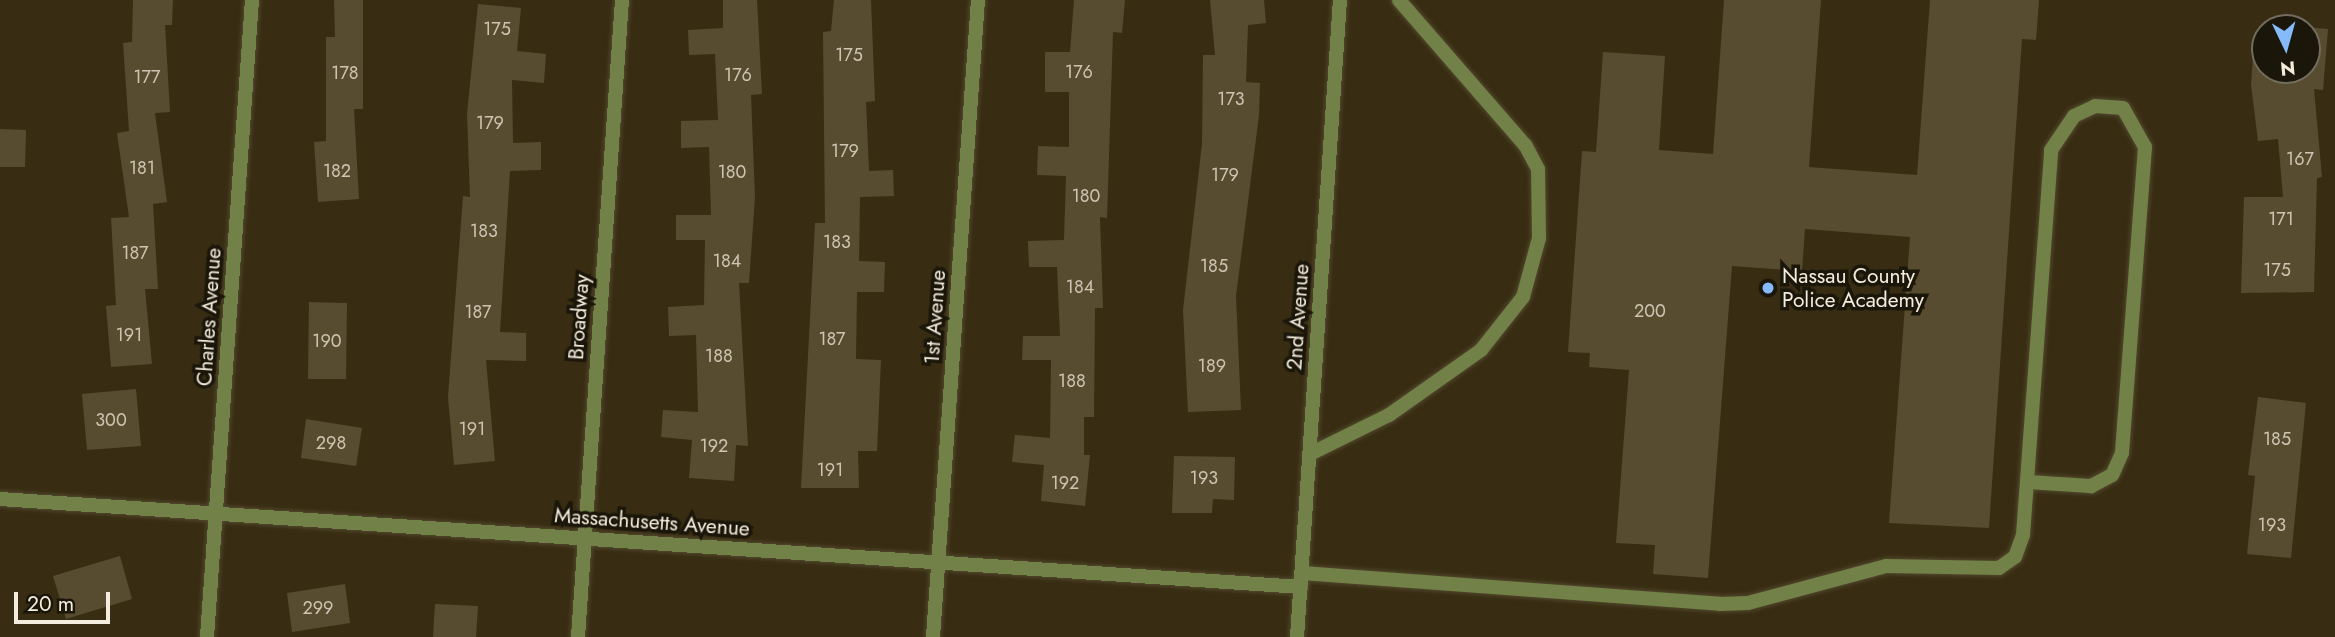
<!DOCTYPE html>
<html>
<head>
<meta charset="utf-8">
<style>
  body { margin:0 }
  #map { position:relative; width:2335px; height:637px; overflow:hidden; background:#382d12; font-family:Jost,sans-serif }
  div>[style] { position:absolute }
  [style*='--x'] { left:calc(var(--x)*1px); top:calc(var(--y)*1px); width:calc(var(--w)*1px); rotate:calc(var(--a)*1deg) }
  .building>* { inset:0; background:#584c30 }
  .roads { filter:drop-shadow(0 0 2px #52482e) drop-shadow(0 0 2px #52482e) }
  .service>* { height:14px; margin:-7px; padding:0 7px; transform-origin:7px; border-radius:7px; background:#728147 }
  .minor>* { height:14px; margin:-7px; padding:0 7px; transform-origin:7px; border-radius:7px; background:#728147 }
  .dots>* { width:19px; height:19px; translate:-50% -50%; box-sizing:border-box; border:4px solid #1b160a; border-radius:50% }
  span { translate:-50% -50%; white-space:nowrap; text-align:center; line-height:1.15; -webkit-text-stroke:7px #1b160a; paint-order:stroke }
  .number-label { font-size:18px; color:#cdc5b2 }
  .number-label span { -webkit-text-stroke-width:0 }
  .poi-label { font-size:21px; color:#f4eddd }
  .left { translate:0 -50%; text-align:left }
  .street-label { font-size:21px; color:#f4eddd }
  .north { position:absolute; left:2251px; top:14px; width:70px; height:70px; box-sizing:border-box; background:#1b160a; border:2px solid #726c5e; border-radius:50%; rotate:175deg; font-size:19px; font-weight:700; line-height:28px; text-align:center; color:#f4eddd }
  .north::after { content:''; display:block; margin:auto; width:24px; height:32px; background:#86bbfb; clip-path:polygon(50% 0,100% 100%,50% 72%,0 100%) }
  .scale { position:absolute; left:14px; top:592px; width:96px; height:32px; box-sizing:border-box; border:4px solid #f4eddd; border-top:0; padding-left:9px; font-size:21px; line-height:24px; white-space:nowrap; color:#f4eddd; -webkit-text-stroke:5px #1b160a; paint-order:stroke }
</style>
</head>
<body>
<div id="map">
  <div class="building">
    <div style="clip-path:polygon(133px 0,173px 0,172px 25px,165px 25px,170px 112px,155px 113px,167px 202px,153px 204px,158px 289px,145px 289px,152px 364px,111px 367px,106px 306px,116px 305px,111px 218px,129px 217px,117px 133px,129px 131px,123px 43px,132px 42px)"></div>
    <div style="clip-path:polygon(334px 0,363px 0,363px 109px,354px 109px,359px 199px,318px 202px,314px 142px,326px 141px,326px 37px,335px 37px)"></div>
    <div style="clip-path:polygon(723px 0,757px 0,762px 94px,751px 95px,755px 197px,749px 283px,739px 283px,748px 446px,736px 445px,734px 481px,689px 478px,692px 440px,661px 437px,663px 410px,698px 412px,696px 335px,669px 336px,668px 307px,704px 305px,705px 240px,676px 240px,676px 215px,711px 215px,709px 147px,681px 148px,681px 121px,718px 120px,715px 54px,689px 55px,688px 30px,723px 28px)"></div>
    <div style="clip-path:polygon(834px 0,871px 0,875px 101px,866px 102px,869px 171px,893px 170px,894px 196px,860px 197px,859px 261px,885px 262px,884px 292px,857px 292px,856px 359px,881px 360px,877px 451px,858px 451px,859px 488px,801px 488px,815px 223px,825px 223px,823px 32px,831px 31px)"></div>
    <div style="clip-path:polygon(1074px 0,1125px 0,1122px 33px,1113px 32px,1107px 218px,1100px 217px,1103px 308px,1095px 308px,1094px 417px,1084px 417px,1084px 455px,1090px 455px,1085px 506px,1041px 501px,1044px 465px,1012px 462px,1015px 435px,1050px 438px,1051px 360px,1022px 360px,1023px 336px,1060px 336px,1057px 267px,1029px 267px,1028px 241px,1064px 240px,1066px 176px,1037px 175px,1038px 146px,1069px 147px,1069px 92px,1045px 92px,1045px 52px,1070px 52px)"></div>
    <div style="clip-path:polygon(1210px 0,1264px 0,1266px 23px,1248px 25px,1246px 82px,1260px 83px,1259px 115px,1236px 296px,1241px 410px,1188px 412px,1183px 310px,1202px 144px,1203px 55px,1215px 55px)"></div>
    <div style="clip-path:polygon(1724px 0,1821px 0,1809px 167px,1917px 175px,1930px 0,2039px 0,2036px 40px,2022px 39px,1989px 528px,1889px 523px,1910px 237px,1805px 229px,1802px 271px,1732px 266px,1708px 578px,1653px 574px,1655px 545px,1616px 543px,1629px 370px,1589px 367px,1590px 353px,1568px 352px,1582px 151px,1596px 152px,1603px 52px,1665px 56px,1659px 150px,1713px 154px)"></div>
    <div style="clip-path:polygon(478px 4px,521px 8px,517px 51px,546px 54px,544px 83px,512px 80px,513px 143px,541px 142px,541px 170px,510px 171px,500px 332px,526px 333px,526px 361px,486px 360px,495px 461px,454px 465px,448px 397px,463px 196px,470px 197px,467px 114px)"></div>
    <div style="clip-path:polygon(2293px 26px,2328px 29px,2323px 90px,2314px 89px,2322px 177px,2317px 178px,2314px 292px,2241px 293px,2244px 197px,2283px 197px,2278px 139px,2258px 141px,2251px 85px,2254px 42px,2265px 42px,2265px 70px,2307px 70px,2307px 28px)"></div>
    <div style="clip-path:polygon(0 129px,26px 130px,25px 167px,0 167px)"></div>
    <div style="clip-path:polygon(309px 302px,347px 303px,346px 379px,308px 379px)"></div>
    <div style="clip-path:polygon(136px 389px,141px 446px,87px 450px,82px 394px)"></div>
    <div style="clip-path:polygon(2258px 397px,2306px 403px,2291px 558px,2247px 554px,2255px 476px,2248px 475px)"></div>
    <div style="clip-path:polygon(306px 419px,362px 428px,356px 466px,301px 458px)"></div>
    <div style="clip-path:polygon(1174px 456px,1235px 457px,1234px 500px,1213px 499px,1212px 513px,1172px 513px)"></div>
    <div style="clip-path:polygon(120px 556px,132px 599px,66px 619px,53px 576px)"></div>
    <div style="clip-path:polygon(345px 584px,350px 623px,292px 632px,287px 593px)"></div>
    <div style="clip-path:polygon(435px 604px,478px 606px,476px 637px,433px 637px)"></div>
  </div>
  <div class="roads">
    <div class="service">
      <div style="--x:1310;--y:454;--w:88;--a:-26.3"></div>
      <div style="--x:1389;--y:415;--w:113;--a:-35.2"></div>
      <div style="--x:1481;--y:350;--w:68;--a:-51.6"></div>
      <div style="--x:1523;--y:297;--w:61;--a:-74.8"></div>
      <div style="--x:1539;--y:238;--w:69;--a:-90.8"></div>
      <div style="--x:1538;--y:169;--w:27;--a:-118"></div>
      <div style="--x:1525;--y:145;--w:192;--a:-131"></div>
      <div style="--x:1302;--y:573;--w:419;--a:4.2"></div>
      <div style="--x:1720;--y:604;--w:28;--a:-2"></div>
      <div style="--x:1748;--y:603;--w:143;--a:-15"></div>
      <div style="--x:1886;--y:566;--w:113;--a:1"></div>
      <div style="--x:1999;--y:568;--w:19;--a:-35"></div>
      <div style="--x:2015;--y:557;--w:23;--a:-70"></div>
      <div style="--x:2023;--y:535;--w:386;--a:-85.8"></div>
      <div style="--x:2051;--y:150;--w:41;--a:-55.9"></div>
      <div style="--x:2074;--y:116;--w:23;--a:-25"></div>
      <div style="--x:2095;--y:106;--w:28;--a:4"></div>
      <div style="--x:2123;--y:108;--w:45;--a:60.6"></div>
      <div style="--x:2145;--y:147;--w:307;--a:94.3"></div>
      <div style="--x:2122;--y:453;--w:24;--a:114"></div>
      <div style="--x:2112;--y:475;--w:24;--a:152"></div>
      <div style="--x:2091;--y:486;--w:64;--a:-176.4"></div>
    </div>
    <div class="minor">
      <div style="--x:0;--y:499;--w:1304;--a:3.87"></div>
      <div style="--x:207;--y:637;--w:639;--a:-85.96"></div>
      <div style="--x:578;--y:637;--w:639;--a:-86.05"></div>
      <div style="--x:933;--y:637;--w:639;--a:-85.96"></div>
      <div style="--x:1297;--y:637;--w:638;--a:-86.14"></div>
    </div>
  </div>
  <div class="dots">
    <div style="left:1768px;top:288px;background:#86bbfb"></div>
  </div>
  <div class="number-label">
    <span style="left:497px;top:29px">175</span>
    <span style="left:849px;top:55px">175</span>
    <span style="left:1079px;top:72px">176</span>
    <span style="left:345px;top:73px">178</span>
    <span style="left:738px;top:75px">176</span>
    <span style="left:147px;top:77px">177</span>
    <span style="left:1231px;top:99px">173</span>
    <span style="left:490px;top:123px">179</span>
    <span style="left:845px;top:151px">179</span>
    <span style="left:2300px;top:159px">167</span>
    <span style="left:142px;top:168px">181</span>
    <span style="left:337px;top:171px">182</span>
    <span style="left:732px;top:172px">180</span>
    <span style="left:1225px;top:175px">179</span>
    <span style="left:1086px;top:196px">180</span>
    <span style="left:2281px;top:219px">171</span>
    <span style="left:484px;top:231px">183</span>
    <span style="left:837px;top:242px">183</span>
    <span style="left:135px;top:253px">187</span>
    <span style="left:727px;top:261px">184</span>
    <span style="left:1214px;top:266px">185</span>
    <span style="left:2277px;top:270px">175</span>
    <span style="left:1080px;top:287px">184</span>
    <span style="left:1650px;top:311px">200</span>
    <span style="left:478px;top:312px">187</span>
    <span style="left:129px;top:335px">191</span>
    <span style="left:832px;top:339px">187</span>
    <span style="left:327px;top:341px">190</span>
    <span style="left:719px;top:356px">188</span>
    <span style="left:1212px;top:366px">189</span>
    <span style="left:1072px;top:381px">188</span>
    <span style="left:111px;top:420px">300</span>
    <span style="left:472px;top:429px">191</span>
    <span style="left:2277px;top:439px">185</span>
    <span style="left:331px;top:443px">298</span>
    <span style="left:714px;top:446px">192</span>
    <span style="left:830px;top:470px">191</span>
    <span style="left:1204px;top:478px">193</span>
    <span style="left:1065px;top:483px">192</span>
    <span style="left:2272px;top:525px">193</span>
    <span style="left:318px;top:608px">299</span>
  </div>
  <div class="poi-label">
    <span class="left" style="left:1782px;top:288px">Nassau County<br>Police Academy</span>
  </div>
  <div class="street-label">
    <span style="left:209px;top:317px;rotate:-86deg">Charles Avenue</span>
    <span style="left:579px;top:317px;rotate:-86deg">Broadway</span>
    <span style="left:935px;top:317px;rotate:-86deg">1st Avenue</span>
    <span style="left:1298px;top:317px;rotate:-86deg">2nd Avenue</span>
    <span style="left:652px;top:522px;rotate:4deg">Massachusetts Avenue</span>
  </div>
  <div class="north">N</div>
  <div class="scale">20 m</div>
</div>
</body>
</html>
